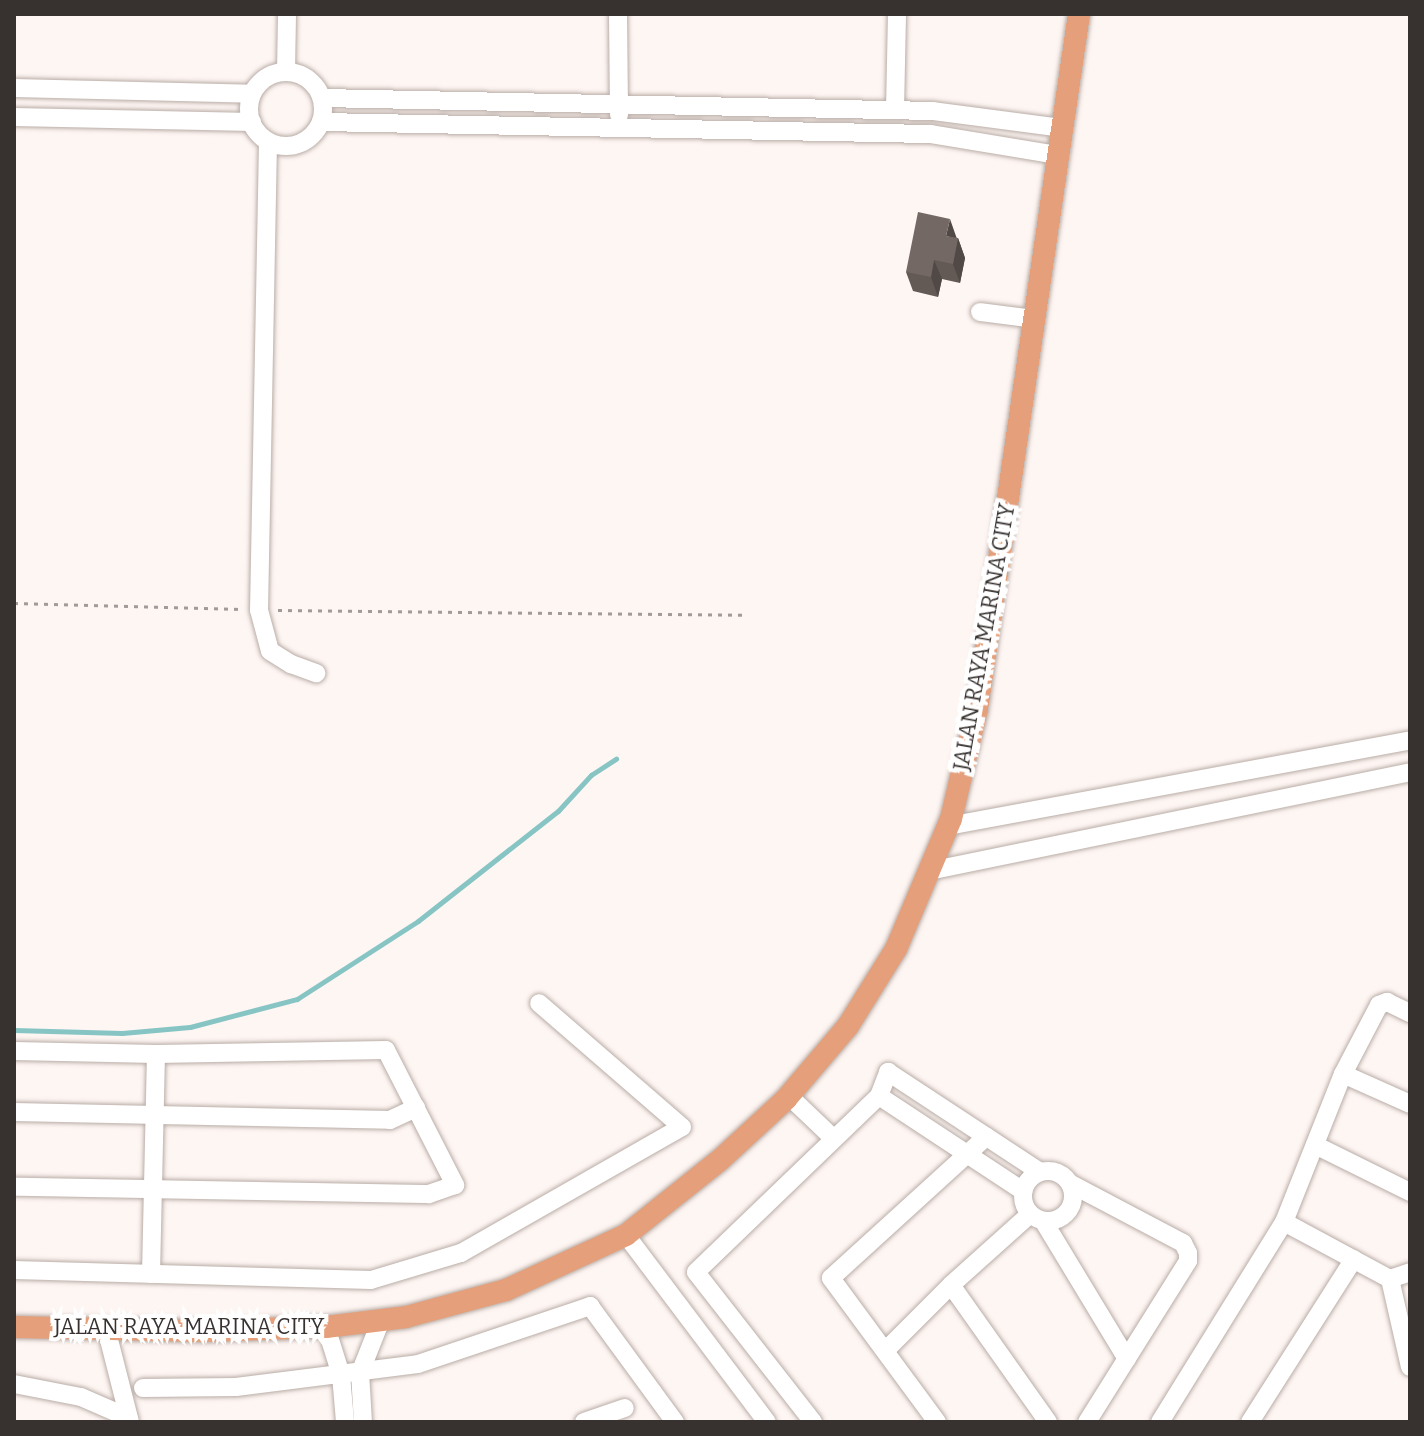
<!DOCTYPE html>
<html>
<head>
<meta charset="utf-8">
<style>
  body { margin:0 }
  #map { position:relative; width:1424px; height:1436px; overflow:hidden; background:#fef6f3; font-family:Bitter,serif }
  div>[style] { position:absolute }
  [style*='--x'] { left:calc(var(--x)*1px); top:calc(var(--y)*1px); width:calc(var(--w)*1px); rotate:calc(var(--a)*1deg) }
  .stream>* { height:5px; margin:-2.5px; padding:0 2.5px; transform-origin:2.5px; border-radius:2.5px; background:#87c5c5 }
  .path>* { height:3px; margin-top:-1.5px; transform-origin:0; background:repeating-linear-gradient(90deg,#a19a98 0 4px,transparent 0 10px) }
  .roads { filter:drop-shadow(0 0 2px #b9aca6) drop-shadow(0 0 2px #b9aca6) }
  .minor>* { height:18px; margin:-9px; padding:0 9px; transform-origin:9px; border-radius:9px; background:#fff }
  .minor>.ring { margin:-9px; padding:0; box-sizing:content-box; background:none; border:18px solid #fff; border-radius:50% }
  .major>* { height:22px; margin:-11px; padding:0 11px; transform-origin:11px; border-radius:11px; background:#e5a07b }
  .wall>* { inset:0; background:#635955 }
  .shaded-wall>* { inset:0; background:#504945 }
  .building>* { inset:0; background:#736863 }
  span { translate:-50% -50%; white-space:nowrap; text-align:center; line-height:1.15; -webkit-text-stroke:8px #fff; paint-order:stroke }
  .street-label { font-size:22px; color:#373230 }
  .frame { position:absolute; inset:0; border:16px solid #373230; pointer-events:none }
</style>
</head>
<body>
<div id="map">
  <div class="stream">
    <div style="--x:14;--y:1030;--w:108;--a:1.6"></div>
    <div style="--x:122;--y:1033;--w:68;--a:-5"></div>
    <div style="--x:190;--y:1027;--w:111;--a:-14.7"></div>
    <div style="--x:297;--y:999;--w:144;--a:-32.8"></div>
    <div style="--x:418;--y:921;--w:178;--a:-38.2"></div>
    <div style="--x:558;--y:811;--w:49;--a:-47.5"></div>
    <div style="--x:591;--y:775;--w:30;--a:-33"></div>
  </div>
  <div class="path">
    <div style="--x:14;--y:603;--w:228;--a:1.5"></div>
    <div style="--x:278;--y:610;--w:465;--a:0.6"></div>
  </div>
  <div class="roads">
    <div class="minor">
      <div style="--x:618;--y:14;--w:101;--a:89.4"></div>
      <div class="ring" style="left:249px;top:72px;width:56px;height:56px"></div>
      <div style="--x:286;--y:72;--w:58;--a:-89"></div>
      <div style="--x:14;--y:88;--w:238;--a:1.4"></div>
      <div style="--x:322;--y:98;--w:611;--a:1.22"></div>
      <div style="--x:933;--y:111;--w:130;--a:7.5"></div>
      <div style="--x:895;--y:110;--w:96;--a:-88.8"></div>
      <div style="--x:14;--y:117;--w:238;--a:1.2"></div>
      <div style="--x:321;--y:122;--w:610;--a:1.13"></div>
      <div style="--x:931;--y:134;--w:129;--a:9.4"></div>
      <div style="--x:268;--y:142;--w:468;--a:91.1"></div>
      <div style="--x:259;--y:610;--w:42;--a:75"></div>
      <div style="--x:270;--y:651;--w:25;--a:32"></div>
      <div style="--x:291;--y:664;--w:27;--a:20"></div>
      <div style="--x:980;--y:312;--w:55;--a:7.3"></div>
      <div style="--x:948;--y:826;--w:470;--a:-10.5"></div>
      <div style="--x:929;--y:871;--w:491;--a:-11.6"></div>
      <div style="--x:14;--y:1051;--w:142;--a:1.2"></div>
      <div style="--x:156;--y:1054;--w:230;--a:-1"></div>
      <div style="--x:386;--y:1050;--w:152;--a:62.9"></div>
      <div style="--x:455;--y:1185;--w:28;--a:161"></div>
      <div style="--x:429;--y:1194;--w:415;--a:-179"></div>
      <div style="--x:1343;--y:1074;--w:73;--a:24.1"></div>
      <div style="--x:789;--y:1096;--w:62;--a:43.7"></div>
      <div style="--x:879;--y:1096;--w:173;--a:33.4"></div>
      <div style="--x:14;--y:1112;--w:376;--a:1.2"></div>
      <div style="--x:390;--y:1120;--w:29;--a:-25"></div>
      <div style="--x:1315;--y:1145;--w:106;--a:26.3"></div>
      <div class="ring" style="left:1023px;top:1171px;width:32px;height:32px"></div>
      <div style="--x:1071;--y:1184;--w:127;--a:27.8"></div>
      <div style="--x:1183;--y:1243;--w:11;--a:63"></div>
      <div style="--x:1188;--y:1253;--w:8;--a:90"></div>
      <div style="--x:1188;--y:1261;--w:190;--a:122.1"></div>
      <div style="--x:1044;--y:1222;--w:160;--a:58.8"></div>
      <div style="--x:1284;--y:1222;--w:120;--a:28.3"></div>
      <div style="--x:1390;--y:1279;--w:21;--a:-19"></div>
      <div style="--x:626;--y:1235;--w:234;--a:53"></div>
      <div style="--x:14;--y:1270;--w:357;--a:1.6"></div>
      <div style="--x:371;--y:1280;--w:94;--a:-16.7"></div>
      <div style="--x:461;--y:1253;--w:254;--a:-29.7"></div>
      <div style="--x:682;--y:1127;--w:189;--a:-139.1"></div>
      <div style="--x:151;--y:1274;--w:220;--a:-88.7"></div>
      <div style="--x:1390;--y:1279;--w:90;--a:77.2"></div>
      <div style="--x:951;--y:1285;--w:168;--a:54.7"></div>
      <div style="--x:326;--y:1327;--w:50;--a:72.6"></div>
      <div style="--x:341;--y:1375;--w:47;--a:85.1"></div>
      <div style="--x:106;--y:1328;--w:97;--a:75.7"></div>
      <div style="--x:885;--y:1351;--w:93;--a:-45"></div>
      <div style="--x:951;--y:1285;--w:106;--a:-41.9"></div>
      <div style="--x:14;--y:1384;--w:68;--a:11"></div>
      <div style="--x:81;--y:1397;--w:52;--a:23.6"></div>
      <div style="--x:143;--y:1388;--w:93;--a:-0.6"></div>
      <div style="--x:236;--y:1387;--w:183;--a:-7.2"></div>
      <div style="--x:418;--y:1364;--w:182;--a:-18.6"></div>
      <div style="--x:590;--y:1306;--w:144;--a:53.8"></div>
      <div style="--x:363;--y:1422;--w:49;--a:-93.5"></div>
      <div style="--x:360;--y:1373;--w:57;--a:-68.4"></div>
      <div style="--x:584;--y:1422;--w:43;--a:-18.9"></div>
      <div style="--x:813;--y:1422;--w:190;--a:-128"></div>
      <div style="--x:696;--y:1272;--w:254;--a:-43.9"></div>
      <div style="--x:879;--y:1096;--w:26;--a:-69"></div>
      <div style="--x:888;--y:1072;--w:182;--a:33.3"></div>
      <div style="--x:937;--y:1422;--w:179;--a:-126.4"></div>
      <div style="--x:831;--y:1278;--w:210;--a:-42.3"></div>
      <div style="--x:1160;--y:1422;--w:235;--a:-58.2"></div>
      <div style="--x:1284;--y:1222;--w:159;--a:-68.3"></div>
      <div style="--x:1343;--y:1074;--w:78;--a:-62.4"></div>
      <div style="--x:1379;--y:1005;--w:9;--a:-21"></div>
      <div style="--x:1387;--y:1002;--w:25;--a:26"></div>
      <div style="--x:1250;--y:1422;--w:193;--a:-57.5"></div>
    </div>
    <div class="major">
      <div style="--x:14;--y:1327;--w:190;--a:1.2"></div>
      <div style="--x:204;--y:1331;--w:122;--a:-1.9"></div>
      <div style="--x:326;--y:1327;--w:81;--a:-7.1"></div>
      <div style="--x:406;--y:1317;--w:104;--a:-15.1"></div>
      <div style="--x:506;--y:1290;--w:132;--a:-24.6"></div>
      <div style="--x:626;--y:1235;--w:120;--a:-38.6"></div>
      <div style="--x:720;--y:1160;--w:90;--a:-42.7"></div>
      <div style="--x:786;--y:1099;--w:96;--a:-49.7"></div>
      <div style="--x:848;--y:1026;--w:91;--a:-58.1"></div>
      <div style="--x:896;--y:949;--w:141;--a:-67.1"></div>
      <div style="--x:951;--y:819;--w:113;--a:-76.7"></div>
      <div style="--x:977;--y:709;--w:702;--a:-81.65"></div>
    </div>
  </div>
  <div class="wall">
    <div style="clip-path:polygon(956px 238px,958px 238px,965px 258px,960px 283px,942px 279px,938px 297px,913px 291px,906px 272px)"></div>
  </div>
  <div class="shaded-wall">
    <div style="clip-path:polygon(950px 219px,957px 239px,946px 236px)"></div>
    <div style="clip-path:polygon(958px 238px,965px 258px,960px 283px,953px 264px)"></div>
    <div style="clip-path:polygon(934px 260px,942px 279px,938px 297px,931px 277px)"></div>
  </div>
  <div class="building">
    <div style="clip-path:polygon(918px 212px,950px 219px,946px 236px,958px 238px,953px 264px,934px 260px,931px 277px,906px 272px)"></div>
  </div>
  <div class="street-label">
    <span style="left:984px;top:637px;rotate:-80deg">JALAN RAYA MARINA CITY</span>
    <span style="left:189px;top:1327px">JALAN RAYA MARINA CITY</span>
  </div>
  <div class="frame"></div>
</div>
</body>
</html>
